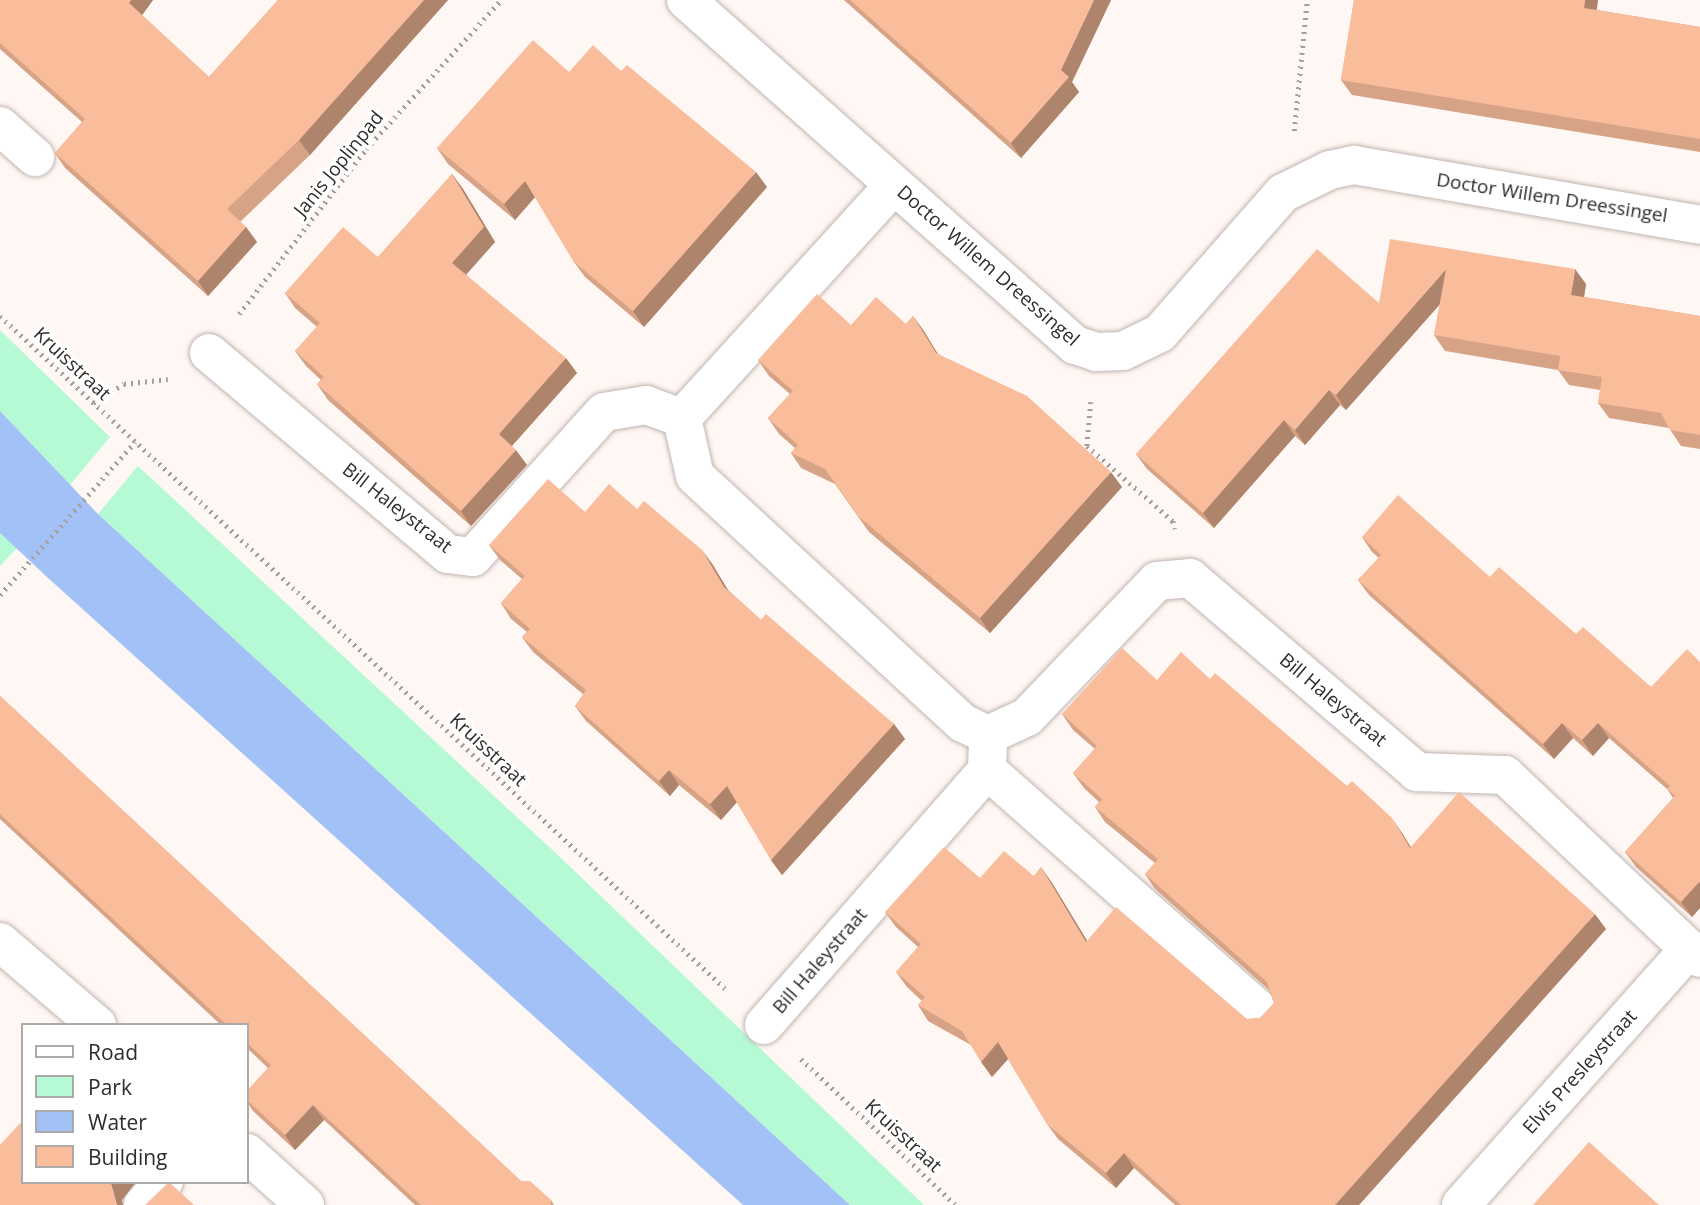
<!DOCTYPE html>
<html>
<head>
<meta charset="utf-8">
<style>
  body { margin:0 }
  #map { position:relative; width:1700px; height:1205px; overflow:hidden; background:#fff7f4; font-family:"Open Sans",sans-serif }
  div>[style] { position:absolute }
  [style*='--x'] { left:calc(var(--x)*1px); top:calc(var(--y)*1px); width:calc(var(--w)*1px); rotate:calc(var(--a)*1deg) }
  .green>* { inset:0; background:#b5f9d5 }
  .water>* { inset:0; background:#a2c1f6 }
  .path>* { height:4.5px; margin-top:-2.25px; transform-origin:0; background:repeating-linear-gradient(90deg,#a59e9c 0 2px,transparent 0 7px) }
  .roads { filter:drop-shadow(0 0 2px #c0b5af) drop-shadow(0 0 2px #c0b5af) }
  .minor>* { height:38px; margin:-19px; padding:0 19px; transform-origin:19px; border-radius:19px; background:#fff }
  .wall>* { inset:0; background:#d6a386 }
  .shaded-wall>* { inset:0; background:#ae846d }
  .building>* { inset:0; background:#f9bd9c }
  span { translate:-50% -50%; white-space:nowrap; text-align:center; line-height:1.15; -webkit-text-stroke:7px #fff; paint-order:stroke }
  .street-label { font-size:19px; color:#312c2a }
  .legend { position:absolute; left:21px; top:1023px; width:228px; height:161px; box-sizing:border-box; background:#fff; border:2px solid #adabaa; margin:0; padding:9px 12px; list-style:none; font-size:21px; color:#312c2a }
  .legend li { display:flex; align-items:center; gap:14px; height:35px }
  .legend b { width:35px; border:2px solid #adabaa }
</style>
</head>
<body>
<div id="map">
  <div class="green">
    <div style="clip-path:polygon(0 330px,110px 437px,70px 485px,0 411px)"></div>
    <div style="clip-path:polygon(138px 466px,561px 858px,924px 1205px,850px 1205px,98px 514px)"></div>
    <div style="clip-path:polygon(0 533px,17px 548px,0 566px)"></div>
  </div>
  <div class="water">
    <div style="clip-path:polygon(0 411px,98px 514px,850px 1205px,743px 1205px,47px 577px,0 533px)"></div>
  </div>
  <div class="path">
    <div style="--x:1294;--y:131;--w:132;--a:-84.3"></div>
    <div style="--x:239;--y:314;--w:208;--a:-52.4"></div>
    <div style="--x:366;--y:149;--w:201;--a:-47.8"></div>
    <div style="--x:0;--y:316;--w:993;--a:42.84"></div>
    <div style="--x:1091;--y:402;--w:44;--a:95.2"></div>
    <div style="--x:1087;--y:446;--w:114;--a:41.1"></div>
    <div style="--x:1173;--y:521;--w:8;--a:76"></div>
    <div style="--x:93;--y:403;--w:36;--a:-32"></div>
    <div style="--x:124;--y:384;--w:44;--a:-6.5"></div>
    <div style="--x:0;--y:595;--w:204;--a:-48.6"></div>
    <div style="--x:801;--y:1059;--w:213;--a:43.3"></div>
  </div>
  <div class="roads">
    <div class="minor">
      <div style="--x:686;--y:0;--w:520;--a:41.57"></div>
      <div style="--x:1075;--y:345;--w:22;--a:18"></div>
      <div style="--x:1096;--y:352;--w:27;--a:-2"></div>
      <div style="--x:1123;--y:351;--w:41;--a:-25.9"></div>
      <div style="--x:1160;--y:333;--w:186;--a:-48.7"></div>
      <div style="--x:1283;--y:193;--w:52;--a:-26.1"></div>
      <div style="--x:1330;--y:170;--w:25;--a:-12"></div>
      <div style="--x:1354;--y:165;--w:351;--a:9.8"></div>
      <div style="--x:0;--y:126;--w:47;--a:41.5"></div>
      <div style="--x:209;--y:353;--w:312;--a:40.1"></div>
      <div style="--x:448;--y:554;--w:25;--a:7"></div>
      <div style="--x:473;--y:557;--w:195;--a:-47.9"></div>
      <div style="--x:604;--y:412;--w:43;--a:-9.5"></div>
      <div style="--x:646;--y:405;--w:38;--a:20"></div>
      <div style="--x:682;--y:418;--w:59;--a:77.4"></div>
      <div style="--x:695;--y:476;--w:364;--a:42.7"></div>
      <div style="--x:963;--y:723;--w:28;--a:26"></div>
      <div style="--x:988;--y:735;--w:43;--a:-24.8"></div>
      <div style="--x:1027;--y:717;--w:188;--a:-46.3"></div>
      <div style="--x:1157;--y:581;--w:33;--a:-5"></div>
      <div style="--x:1190;--y:578;--w:299;--a:40.5"></div>
      <div style="--x:1417;--y:772;--w:88;--a:2"></div>
      <div style="--x:1505;--y:775;--w:253;--a:43.4"></div>
      <div style="--x:682;--y:418;--w:315;--a:-47.7"></div>
      <div style="--x:987;--y:770;--w:368;--a:41.4"></div>
      <div style="--x:0;--y:942;--w:128;--a:40.6"></div>
      <div style="--x:764;--y:1025;--w:339;--a:-48.8"></div>
      <div style="--x:987;--y:770;--w:35;--a:-88"></div>
      <div style="--x:247;--y:1153;--w:78;--a:41.9"></div>
      <div style="--x:143;--y:1205;--w:31;--a:-48"></div>
      <div style="--x:1461;--y:1205;--w:343;--a:-48.3"></div>
      <div style="--x:1689;--y:949;--w:14;--a:39"></div>
    </div>
  </div>
  <div class="wall">
    <div style="clip-path:polygon(0 0,153px 0,142px 15px,209px 77px,278px 0,448px 0,310px 155px,240px 222px,246px 227px,257px 242px,208px 296px,65px 168px,55px 153px,82px 122px,0 49px)"></div>
    <div style="clip-path:polygon(844px 0,1111px 0,1072px 82px,1079px 92px,1021px 158px)"></div>
    <div style="clip-path:polygon(1354px 0,1598px 0,1597px 10px,1700px 27px,1700px 152px,1352px 95px,1341px 80px)"></div>
    <div style="clip-path:polygon(621px 71px,767px 187px,644px 327px,585px 277px,574px 262px,535px 197px,515px 220px,448px 164px,437px 148px,569px 72px)"></div>
    <div style="clip-path:polygon(452px 174px,463px 189px,495px 242px,466px 275px,577px 373px,512px 446px,527px 465px,471px 526px,328px 400px,317px 384px,321px 380px,306px 366px,295px 351px,317px 327px,295px 308px,285px 293px,378px 257px)"></div>
    <div style="clip-path:polygon(1586px 284px,1584px 297px,1700px 316px,1700px 449px,1681px 446px,1669px 428px,1609px 418px,1598px 403px,1600px 390px,1569px 385px,1558px 370px,1445px 351px,1434px 335px,1440px 304px,1346px 410px,1340px 405px,1305px 445px,1295px 436px,1214px 528px,1147px 469px,1136px 454px,1379px 303px)"></div>
    <div style="clip-path:polygon(913px 316px,938px 354px,1122px 487px,990px 633px,869px 532px,835px 484px,801px 468px,791px 453px,795px 448px,779px 434px,768px 418px,790px 394px,769px 376px,758px 360px,851px 325px,906px 324px)"></div>
    <div style="clip-path:polygon(637px 509px,702px 550px,728px 590px,761px 620px,894px 724px,905px 739px,782px 875px,771px 860px,737px 802px,721px 820px,679px 785px,670px 796px,586px 721px,575px 706px,584px 695px,533px 652px,522px 637px,527px 632px,511px 619px,501px 603px,522px 579px,500px 560px,489px 545px,585px 512px)"></div>
    <div style="clip-path:polygon(1362px 537px,1490px 577px,1576px 634px,1651px 687px,1700px 662px,1700px 908px,1692px 917px,1636px 867px,1625px 852px,1673px 798px,1667px 789px,1609px 738px,1593px 756px,1573px 738px,1554px 759px,1369px 595px,1358px 580px,1379px 558px,1372px 552px)"></div>
    <div style="clip-path:polygon(1210px 679px,1347px 786px,1402px 833px,1411px 847px,1606px 929px,1359px 1205px,1175px 1205px,1134px 1168px,1116px 1188px,1058px 1139px,1047px 1124px,1008px 1059px,992px 1077px,971px 1045px,928px 1021px,918px 1005px,922px 1001px,907px 987px,896px 972px,918px 947px,896px 927px,885px 912px,980px 878px,1034px 876px,1041px 867px,1052px 883px,1087px 941px,1247px 1019px,1260px 1018px,1274px 1003px,1269px 990px,1155px 889px,1145px 874px,1155px 863px,1105px 822px,1095px 807px,1099px 802px,1084px 788px,1073px 773px,1095px 749px,1073px 730px,1062px 714px,1157px 680px)"></div>
    <div style="clip-path:polygon(0 696px,521px 1181px,551px 1200px,554px 1205px,415px 1205px,324px 1120px,295px 1150px,253px 1111px,247px 1102px,247px 1091px,268px 1068px,247px 1048px,247px 1025px,221px 1025px,0 819px)"></div>
  </div>
  <div class="shaded-wall">
    <div style="clip-path:polygon(131px 0,153px 0,140px 18px,129px 3px)"></div>
    <div style="clip-path:polygon(424px 0,448px 0,310px 155px,299px 140px)"></div>
    <div style="clip-path:polygon(1094px 0,1111px 0,1072px 82px,1079px 92px,1021px 158px,1011px 143px,1061px 70px)"></div>
    <div style="clip-path:polygon(1585px 0,1598px 0,1594px 23px,1584px 8px)"></div>
    <div style="clip-path:polygon(756px 172px,767px 187px,644px 327px,633px 311px)"></div>
    <div style="clip-path:polygon(452px 174px,463px 189px,495px 242px,463px 278px,452px 263px)"></div>
    <div style="clip-path:polygon(525px 181px,536px 196px,515px 220px,504px 204px)"></div>
    <div style="clip-path:polygon(246px 227px,257px 242px,208px 296px,198px 281px)"></div>
    <div style="clip-path:polygon(1446px 269px,1457px 285px,1346px 410px,1336px 395px)"></div>
    <div style="clip-path:polygon(1575px 269px,1586px 284px,1582px 310px,1571px 295px)"></div>
    <div style="clip-path:polygon(913px 316px,924px 331px,946px 368px,936px 353px)"></div>
    <div style="clip-path:polygon(566px 358px,577px 373px,509px 449px,499px 434px)"></div>
    <div style="clip-path:polygon(1329px 390px,1340px 405px,1305px 445px,1295px 430px)"></div>
    <div style="clip-path:polygon(1284px 420px,1295px 436px,1214px 528px,1203px 513px)"></div>
    <div style="clip-path:polygon(516px 450px,527px 465px,471px 526px,461px 511px)"></div>
    <div style="clip-path:polygon(1111px 472px,1122px 487px,990px 633px,980px 618px)"></div>
    <div style="clip-path:polygon(702px 550px,713px 565px,735px 602px,724px 587px)"></div>
    <div style="clip-path:polygon(1562px 723px,1573px 738px,1554px 759px,1543px 744px)"></div>
    <div style="clip-path:polygon(1598px 723px,1609px 738px,1593px 756px,1582px 740px)"></div>
    <div style="clip-path:polygon(894px 724px,905px 739px,782px 875px,771px 860px)"></div>
    <div style="clip-path:polygon(669px 770px,679px 785px,670px 796px,659px 781px)"></div>
    <div style="clip-path:polygon(727px 786px,738px 801px,721px 820px,710px 804px)"></div>
    <div style="clip-path:polygon(1392px 818px,1402px 833px,1420px 863px,1410px 848px)"></div>
    <div style="clip-path:polygon(1041px 867px,1052px 883px,1097px 957px,1086px 942px)"></div>
    <div style="clip-path:polygon(1699px 882px,1700px 884px,1700px 908px,1692px 917px,1681px 902px)"></div>
    <div style="clip-path:polygon(1595px 914px,1606px 929px,1359px 1205px,1335px 1205px)"></div>
    <div style="clip-path:polygon(998px 1042px,1009px 1058px,992px 1077px,981px 1062px)"></div>
    <div style="clip-path:polygon(313px 1105px,324px 1120px,295px 1150px,285px 1135px)"></div>
    <div style="clip-path:polygon(1124px 1153px,1134px 1168px,1116px 1188px,1106px 1173px)"></div>
    <div style="clip-path:polygon(113px 1182px,136px 1182px,122px 1200px,123px 1205px,117px 1205px,111px 1184px)"></div>
  </div>
  <div class="building">
    <div style="clip-path:polygon(0 0,131px 0,129px 3px,209px 77px,278px 0,424px 0,299px 140px,227px 209px,246px 227px,198px 281px,55px 153px,85px 119px,0 43px)"></div>
    <div style="clip-path:polygon(850px 0,1094px 0,1061px 70px,1069px 77px,1011px 143px)"></div>
    <div style="clip-path:polygon(1354px 0,1585px 0,1584px 8px,1700px 27px,1700px 139px,1341px 80px)"></div>
    <div style="clip-path:polygon(533px 40px,569px 72px,593px 45px,621px 71px,627px 65px,756px 172px,633px 311px,574px 262px,525px 181px,504px 204px,437px 148px)"></div>
    <div style="clip-path:polygon(452px 174px,484px 227px,452px 263px,566px 358px,499px 434px,516px 450px,461px 511px,317px 384px,324px 377px,295px 351px,320px 323px,285px 293px,343px 227px,378px 257px)"></div>
    <div style="clip-path:polygon(1390px 239px,1575px 269px,1571px 295px,1700px 316px,1700px 435px,1670px 430px,1661px 413px,1598px 403px,1602px 377px,1558px 370px,1560px 356px,1434px 335px,1446px 269px,1336px 395px,1329px 390px,1295px 430px,1284px 420px,1203px 513px,1136px 454px,1317px 249px,1379px 303px)"></div>
    <div style="clip-path:polygon(817px 294px,851px 325px,876px 297px,906px 324px,913px 316px,936px 353px,1027px 396px,1111px 472px,980px 618px,859px 517px,825px 469px,791px 453px,798px 445px,768px 418px,793px 391px,758px 360px)"></div>
    <div style="clip-path:polygon(548px 479px,585px 512px,609px 484px,637px 509px,644px 501px,702px 550px,724px 587px,761px 620px,766px 614px,894px 724px,771px 860px,727px 786px,710px 804px,669px 770px,659px 781px,575px 706px,586px 690px,522px 637px,530px 629px,501px 603px,525px 576px,489px 545px)"></div>
    <div style="clip-path:polygon(1398px 495px,1490px 577px,1499px 567px,1576px 634px,1583px 627px,1651px 687px,1687px 649px,1700px 662px,1700px 883px,1699px 882px,1681px 902px,1625px 852px,1675px 796px,1667px 789px,1670px 786px,1598px 723px,1582px 740px,1562px 723px,1543px 744px,1358px 580px,1381px 555px,1362px 537px)"></div>
    <div style="clip-path:polygon(1122px 648px,1157px 680px,1181px 652px,1210px 679px,1215px 673px,1347px 786px,1352px 781px,1392px 818px,1410px 848px,1459px 792px,1595px 914px,1335px 1205px,1181px 1205px,1124px 1153px,1106px 1173px,1047px 1124px,998px 1042px,981px 1062px,962px 1031px,918px 1005px,925px 997px,896px 972px,921px 944px,885px 912px,944px 847px,980px 878px,1004px 851px,1034px 876px,1041px 867px,1086px 942px,1116px 907px,1247px 1019px,1260px 1018px,1274px 1003px,1267px 982px,1145px 874px,1158px 859px,1095px 807px,1102px 799px,1073px 773px,1097px 746px,1062px 714px)"></div>
    <div style="clip-path:polygon(0 696px,521px 1181px,530px 1181px,551px 1200px,551px 1205px,421px 1205px,313px 1105px,285px 1135px,247px 1100px,247px 1091px,271px 1065px,247px 1043px,247px 1025px,227px 1025px,0 814px)"></div>
    <div style="clip-path:polygon(23px 1120px,23px 1182px,113px 1182px,111px 1184px,117px 1205px,0 1205px,0 1145px)"></div>
    <div style="clip-path:polygon(1589px 1142px,1659px 1205px,1533px 1205px)"></div>
    <div style="clip-path:polygon(169px 1182px,194px 1205px,145px 1205px)"></div>
  </div>
  <div class="street-label">
    <span style="left:339px;top:164px;rotate:-51deg">Janis Joplinpad</span>
    <span style="left:1552px;top:198px;rotate:9deg">Doctor Willem Dreessingel</span>
    <span style="left:988px;top:266px;rotate:41deg">Doctor Willem Dreessingel</span>
    <span style="left:72px;top:364px;rotate:43deg">Kruisstraat</span>
    <span style="left:397px;top:508px;rotate:38deg">Bill Haleystraat</span>
    <span style="left:1333px;top:700px;rotate:40deg">Bill Haleystraat</span>
    <span style="left:488px;top:750px;rotate:43deg">Kruisstraat</span>
    <span style="left:820px;top:961px;rotate:-49deg">Bill Haleystraat</span>
    <span style="left:1580px;top:1072px;rotate:-48deg">Elvis Presleystraat</span>
    <span style="left:903px;top:1136px;rotate:43deg">Kruisstraat</span>
  </div>
  <ul class="legend">
  <li><b style="height:9px;background:#fff"></b>Road</li>
  <li><b style="height:19px;background:#b5f9d5"></b>Park</li>
  <li><b style="height:19px;background:#a2c1f6"></b>Water</li>
  <li><b style="height:19px;background:#f9bd9c"></b>Building</li>
  </ul>
</div>
</body>
</html>
